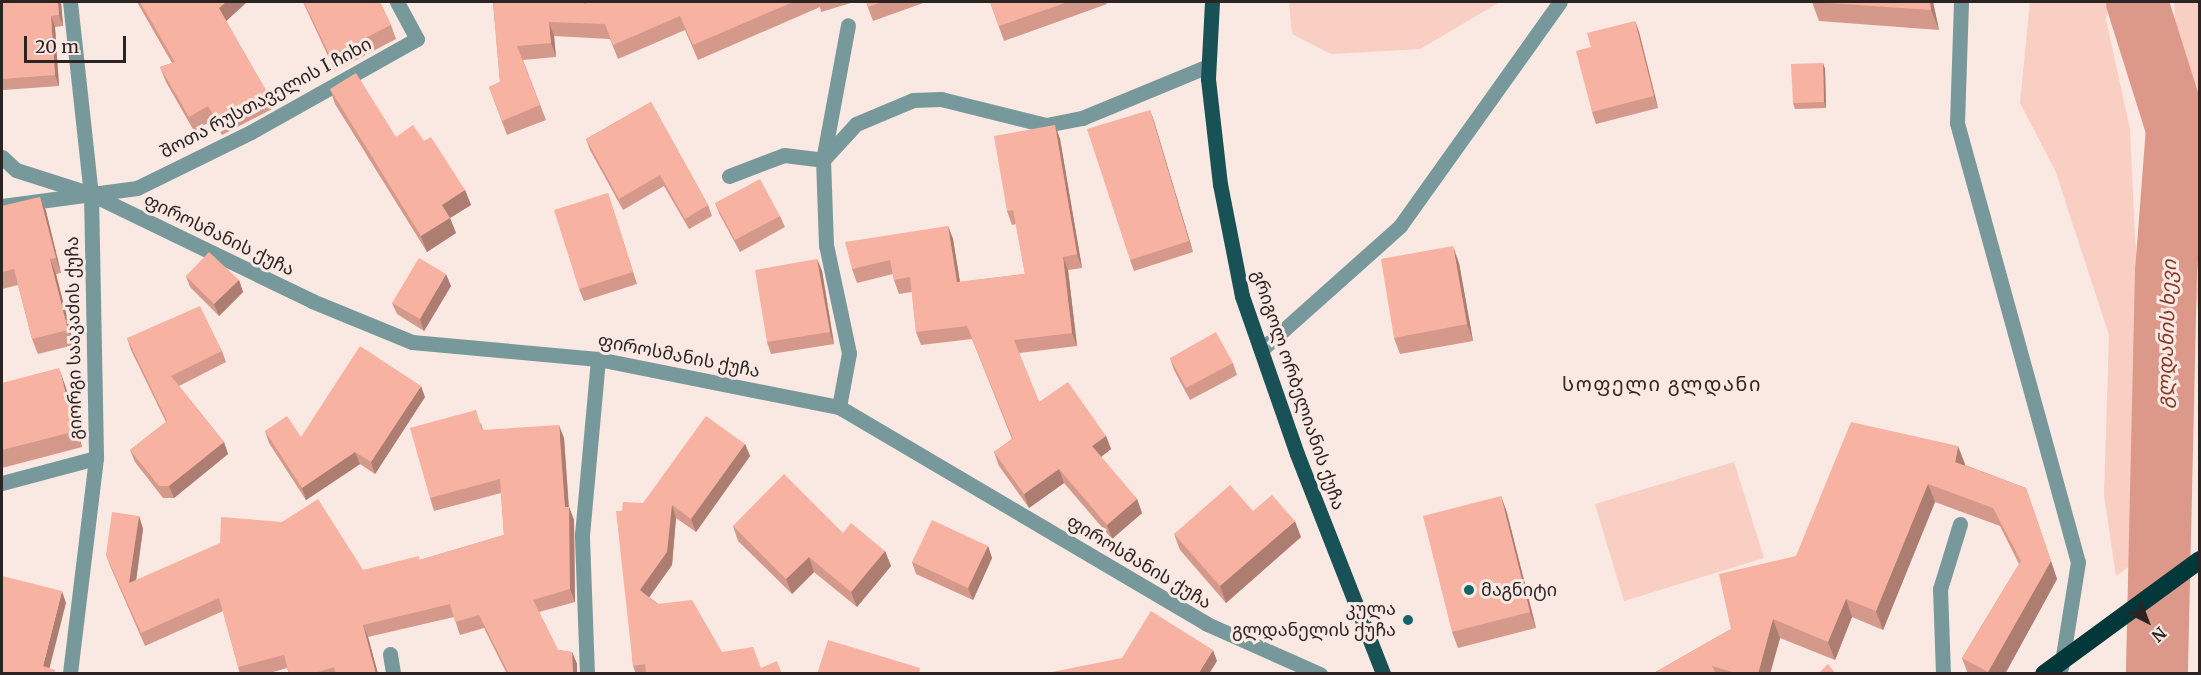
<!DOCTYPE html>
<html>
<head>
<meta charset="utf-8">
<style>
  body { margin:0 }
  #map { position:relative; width:2201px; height:675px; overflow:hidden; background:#fae8e3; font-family:Merriweather,"Noto Sans Georgian",serif }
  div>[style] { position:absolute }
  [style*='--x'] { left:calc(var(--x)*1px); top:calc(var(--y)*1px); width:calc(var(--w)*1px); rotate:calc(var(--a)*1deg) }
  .green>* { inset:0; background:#f9cec3 }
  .river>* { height:62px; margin:-31px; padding:0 31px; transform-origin:31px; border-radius:31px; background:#dc9888 }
  .minor>* { height:15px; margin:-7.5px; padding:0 7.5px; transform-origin:7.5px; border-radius:7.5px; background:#77999b }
  .major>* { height:15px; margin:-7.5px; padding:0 7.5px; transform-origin:7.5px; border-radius:7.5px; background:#195256 }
  .highway>* { height:18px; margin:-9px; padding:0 9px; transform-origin:9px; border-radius:9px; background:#03383b }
  .wall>* { inset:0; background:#d4998a }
  .shaded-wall>* { inset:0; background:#ad7d71 }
  .building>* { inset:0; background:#f7b2a1 }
  .dots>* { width:16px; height:16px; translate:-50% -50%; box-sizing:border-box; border:3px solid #fae8e3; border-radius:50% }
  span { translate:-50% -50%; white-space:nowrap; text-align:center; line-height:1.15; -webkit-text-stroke:6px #fae8e3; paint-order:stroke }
  .street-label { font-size:18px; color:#2b2423 }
  .poi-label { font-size:18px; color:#2b2423 }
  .left { translate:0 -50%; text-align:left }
  .right { translate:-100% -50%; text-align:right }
  .water-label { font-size:20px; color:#873725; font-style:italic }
  .neighbourhood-label { font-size:20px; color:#332623; letter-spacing:1.5px }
  .frame { position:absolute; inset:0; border:3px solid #2b2423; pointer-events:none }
  .north { position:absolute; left:2117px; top:591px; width:60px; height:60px; -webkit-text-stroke:4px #fae8e3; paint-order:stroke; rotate:138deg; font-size:16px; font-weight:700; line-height:24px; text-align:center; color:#2b2423 }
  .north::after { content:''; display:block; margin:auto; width:21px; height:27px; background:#2b2423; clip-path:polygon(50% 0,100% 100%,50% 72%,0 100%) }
  .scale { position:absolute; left:24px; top:36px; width:102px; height:27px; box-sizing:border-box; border:3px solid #2b2423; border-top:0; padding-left:8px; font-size:18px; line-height:21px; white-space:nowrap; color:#2b2423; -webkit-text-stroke:4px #fae8e3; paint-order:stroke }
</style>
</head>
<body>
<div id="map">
  <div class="green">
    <div style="clip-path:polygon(1289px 2px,1500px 2px,1420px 49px,1331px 54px,1292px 34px)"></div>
    <div style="clip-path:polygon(2030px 2px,2108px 2px,2106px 19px,2130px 129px,2135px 238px,2143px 316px,2149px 551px,2116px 576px,2104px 495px,2109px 335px,2055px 170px,2020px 103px)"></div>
    <div style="clip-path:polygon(2174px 2px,2199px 2px,2199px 316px,2190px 271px,2196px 139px,2177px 56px)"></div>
    <div style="clip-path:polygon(1734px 462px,1764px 558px,1624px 601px,1595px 504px)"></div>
  </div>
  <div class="river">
    <div style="--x:2137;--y:2;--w:133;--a:72.5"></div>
    <div style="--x:2177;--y:129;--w:143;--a:94.4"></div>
    <div style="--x:2166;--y:272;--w:402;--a:91.3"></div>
  </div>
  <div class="minor">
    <div style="--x:70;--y:2;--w:193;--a:83.8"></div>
    <div style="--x:91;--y:194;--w:264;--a:88.9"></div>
    <div style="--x:96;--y:458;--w:218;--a:96.9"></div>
    <div style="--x:1961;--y:2;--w:121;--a:91.9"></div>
    <div style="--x:1957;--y:123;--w:455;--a:74.6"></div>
    <div style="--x:2078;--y:562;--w:107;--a:99.1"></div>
    <div style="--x:2;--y:157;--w:19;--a:43"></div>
    <div style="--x:16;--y:170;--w:79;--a:17.7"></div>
    <div style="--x:91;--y:194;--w:246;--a:25.8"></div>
    <div style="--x:312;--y:301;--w:108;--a:22.3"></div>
    <div style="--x:412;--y:342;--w:187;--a:5.2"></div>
    <div style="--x:598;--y:359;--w:246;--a:11.3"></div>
    <div style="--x:839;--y:407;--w:427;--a:30.5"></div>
    <div style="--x:1207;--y:624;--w:124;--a:23.9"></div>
    <div style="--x:729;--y:176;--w:59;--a:-20.9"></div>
    <div style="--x:784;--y:155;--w:39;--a:7"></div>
    <div style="--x:823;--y:160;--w:49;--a:-47.5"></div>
    <div style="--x:856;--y:124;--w:62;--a:-22.8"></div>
    <div style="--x:913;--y:100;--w:28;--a:-2"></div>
    <div style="--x:941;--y:99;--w:108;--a:13.9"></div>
    <div style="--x:1046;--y:125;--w:37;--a:-11"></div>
    <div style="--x:1082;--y:118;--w:136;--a:-22.4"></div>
    <div style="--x:2;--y:206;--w:136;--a:-7.6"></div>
    <div style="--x:137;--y:188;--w:127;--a:-26.2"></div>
    <div style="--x:251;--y:132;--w:190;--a:-29.3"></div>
    <div style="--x:417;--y:39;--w:42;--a:-118.4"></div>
    <div style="--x:1261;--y:350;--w:186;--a:-41.7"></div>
    <div style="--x:1400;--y:226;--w:275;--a:-54.5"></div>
    <div style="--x:839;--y:407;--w:55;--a:-79.5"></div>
    <div style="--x:849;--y:353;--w:110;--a:-102"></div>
    <div style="--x:826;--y:245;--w:85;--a:-92"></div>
    <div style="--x:823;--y:160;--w:137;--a:-79.5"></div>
    <div style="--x:2;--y:483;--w:97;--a:-14.9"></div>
    <div style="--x:390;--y:654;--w:20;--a:81"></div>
    <div style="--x:587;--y:674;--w:139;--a:-92.1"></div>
    <div style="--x:582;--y:535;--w:177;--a:-84.8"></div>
    <div style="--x:1943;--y:674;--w:85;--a:-92"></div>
    <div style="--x:1940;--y:589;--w:68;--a:-72.9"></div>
  </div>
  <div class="major">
    <div style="--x:1212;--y:2;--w:77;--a:93"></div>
    <div style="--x:1208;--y:79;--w:106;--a:83.5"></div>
    <div style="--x:1220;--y:184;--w:114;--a:78.9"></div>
    <div style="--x:1242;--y:296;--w:167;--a:70.8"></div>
    <div style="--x:1297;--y:454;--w:236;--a:68.6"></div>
  </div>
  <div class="highway">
    <div style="--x:2044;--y:674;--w:193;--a:-36.2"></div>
  </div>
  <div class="wall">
    <div style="clip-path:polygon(2px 2px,61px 2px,63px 26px,55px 27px,59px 86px,3px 90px,2px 85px)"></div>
    <div style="clip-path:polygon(137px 2px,247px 2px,226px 21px,268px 94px,274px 108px,222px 135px,213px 120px,194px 131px,166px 82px,160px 67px,172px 63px)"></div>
    <div style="clip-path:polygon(303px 2px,380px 2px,391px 25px,396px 39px,335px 71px)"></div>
    <div style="clip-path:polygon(493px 2px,854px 2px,821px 12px,820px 7px,698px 60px,685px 30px,618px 59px,610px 39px,554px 36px,556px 57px,523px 60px,546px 120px,507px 135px,489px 87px,500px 82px)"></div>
    <div style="clip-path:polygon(866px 2px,926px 2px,873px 21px)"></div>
    <div style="clip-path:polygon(990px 2px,1106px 2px,1107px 4px,1004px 41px)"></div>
    <div style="clip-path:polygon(1812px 2px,1933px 2px,1939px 30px,1819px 21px)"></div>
    <div style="clip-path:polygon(1635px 21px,1639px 32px,1658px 108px,1596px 124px,1592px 112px)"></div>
    <div style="clip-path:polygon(1823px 63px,1825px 69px,1826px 108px,1795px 109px,1793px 103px)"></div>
    <div style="clip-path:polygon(330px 89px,396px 137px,424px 141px,465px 190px,471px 205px,450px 218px,456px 233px,427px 252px,335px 104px)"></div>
    <div style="clip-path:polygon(651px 102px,708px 205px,712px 216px,689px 229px,664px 186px,623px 210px,590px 150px,586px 139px)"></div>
    <div style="clip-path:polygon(1150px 110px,1193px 252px,1134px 271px,1130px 260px)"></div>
    <div style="clip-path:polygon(1055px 125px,1060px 139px,1082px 268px,1068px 270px,1077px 346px,1019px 353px,1039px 402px,1106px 436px,1111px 449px,1101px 457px,1137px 499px,1142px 513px,1112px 539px,1064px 483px,1029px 508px,999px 466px,994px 452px,1012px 439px,972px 339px,921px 345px,916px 332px,912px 292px,899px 294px,894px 280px,893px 274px,857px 283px,852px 269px,948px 226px,953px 239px,960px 282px,1025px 274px,1016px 224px,1012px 225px,1007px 211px)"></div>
    <div style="clip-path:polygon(608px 193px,637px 284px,584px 301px,579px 289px)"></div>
    <div style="clip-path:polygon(40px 197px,46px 211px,61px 273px,56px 274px,74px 345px,38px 354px,32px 339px,18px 285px,2px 289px,2px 206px)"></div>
    <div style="clip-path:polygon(715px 203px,780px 216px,785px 227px,740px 252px,720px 215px)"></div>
    <div style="clip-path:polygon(817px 259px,822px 271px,834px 344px,771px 354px,767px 342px)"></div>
    <div style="clip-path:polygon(1459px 263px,1473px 341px,1400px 354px,1394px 338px)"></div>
    <div style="clip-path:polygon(186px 276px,239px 280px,243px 292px,219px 316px,190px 287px)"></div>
    <div style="clip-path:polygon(451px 286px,424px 331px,397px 314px,392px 303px)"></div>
    <div style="clip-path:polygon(127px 338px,222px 351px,226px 362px,179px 386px,224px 442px,228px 454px,174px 498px,163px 498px,135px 462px,130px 450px,166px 422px,131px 350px)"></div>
    <div style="clip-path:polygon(1170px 358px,1233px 363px,1237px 375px,1190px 400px,1174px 370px)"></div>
    <div style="clip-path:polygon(2px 383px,65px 385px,82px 447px,2px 468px)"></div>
    <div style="clip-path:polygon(425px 397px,375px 474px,360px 464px,306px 500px,269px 443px,265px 431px,301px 437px)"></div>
    <div style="clip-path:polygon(481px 423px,483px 430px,564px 438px,569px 507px,574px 520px,575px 602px,539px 612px,558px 650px,572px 652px,577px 664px,577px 674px,507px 674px,484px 628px,460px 635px,454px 617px,368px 637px,378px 674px,289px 674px,287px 668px,266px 674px,240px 674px,223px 611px,145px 646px,111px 568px,106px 555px,139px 516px,143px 529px,136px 580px,363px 570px,420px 560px,504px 535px,501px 493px,434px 511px,430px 498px)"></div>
    <div style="clip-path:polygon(745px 444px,750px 456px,696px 532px,676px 518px,672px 565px,649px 597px,722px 652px,761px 668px,782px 674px,636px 674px,633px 666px,622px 511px,643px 503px)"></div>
    <div style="clip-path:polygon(1965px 464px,1965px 465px,2026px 488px,2057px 579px,2005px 674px,1968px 674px,1962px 658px,2019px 564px,2000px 526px,1935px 502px,1883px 630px,1852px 617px,1835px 660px,1780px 638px,1770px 674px,1652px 674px,1731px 629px,1796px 556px)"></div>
    <div style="clip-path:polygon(1501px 496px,1507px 513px,1536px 628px,1458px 648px,1452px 632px)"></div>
    <div style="clip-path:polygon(1253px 511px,1301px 537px,1226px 603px,1180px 550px,1174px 534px)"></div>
    <div style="clip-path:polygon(733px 526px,843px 533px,885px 551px,891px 566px,857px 607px,814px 572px,792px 594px,738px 541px)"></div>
    <div style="clip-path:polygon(988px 546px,992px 558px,973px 600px,916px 574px,912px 562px)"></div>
  </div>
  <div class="shaded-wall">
    <div style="clip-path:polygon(58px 2px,61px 2px,63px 26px,59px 15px)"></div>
    <div style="clip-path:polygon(226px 2px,247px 2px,224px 23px,219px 8px)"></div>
    <div style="clip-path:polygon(1930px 2px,1933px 2px,1939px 30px,1931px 10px)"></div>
    <div style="clip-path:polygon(51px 16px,55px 27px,59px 86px,55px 75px)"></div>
    <div style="clip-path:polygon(1635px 21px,1639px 32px,1658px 108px,1654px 96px)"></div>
    <div style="clip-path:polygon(549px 22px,554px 36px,556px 57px,551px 43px)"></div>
    <div style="clip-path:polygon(1823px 63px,1825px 69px,1826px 108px,1824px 102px)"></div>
    <div style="clip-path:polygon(1150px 110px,1154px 121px,1193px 252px,1189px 241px)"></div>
    <div style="clip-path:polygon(1055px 125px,1060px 139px,1082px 268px,1077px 254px)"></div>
    <div style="clip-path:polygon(465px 190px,471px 205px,450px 218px,456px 233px,427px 252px,421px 236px,442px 205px)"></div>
    <div style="clip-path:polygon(40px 197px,46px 211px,61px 273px,56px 258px)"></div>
    <div style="clip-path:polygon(948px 226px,953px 239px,962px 295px,957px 282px)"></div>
    <div style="clip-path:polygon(1453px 246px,1459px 263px,1473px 341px,1467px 324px)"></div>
    <div style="clip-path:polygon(1063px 257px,1068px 270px,1077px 346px,1072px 333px)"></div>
    <div style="clip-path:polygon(50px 259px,56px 274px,74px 345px,68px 330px)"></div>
    <div style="clip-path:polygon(817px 259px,822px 271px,834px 344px,830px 332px)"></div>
    <div style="clip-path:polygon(446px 274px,451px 286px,424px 331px,420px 319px)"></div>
    <div style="clip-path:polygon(239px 280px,243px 292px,219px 316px,214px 304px)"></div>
    <div style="clip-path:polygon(59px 368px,65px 385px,82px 447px,76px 431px)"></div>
    <div style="clip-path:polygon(421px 386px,425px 397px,375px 474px,371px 462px)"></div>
    <div style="clip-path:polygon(559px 425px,564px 438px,569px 512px,569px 507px,574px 520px,575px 602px,570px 589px)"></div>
    <div style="clip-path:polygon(1106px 436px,1111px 449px,1097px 460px,1092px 446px)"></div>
    <div style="clip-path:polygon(224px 442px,228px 454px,174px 498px,169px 486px)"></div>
    <div style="clip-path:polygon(745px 444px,750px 456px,696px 532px,691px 519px)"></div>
    <div style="clip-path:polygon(1958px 446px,1965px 464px,1962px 480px,1955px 462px)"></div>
    <div style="clip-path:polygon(355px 452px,360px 464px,306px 500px,302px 488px)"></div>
    <div style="clip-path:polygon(1059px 469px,1064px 483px,1029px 508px,1024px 494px)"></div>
    <div style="clip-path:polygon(1928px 484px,1935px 502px,1883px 630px,1876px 611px)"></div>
    <div style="clip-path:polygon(2026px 488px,2057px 579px,2005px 674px,1989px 674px,1988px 672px,2051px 561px)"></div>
    <div style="clip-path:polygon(1501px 496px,1507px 513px,1536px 628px,1530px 612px)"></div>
    <div style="clip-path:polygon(1137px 499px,1142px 513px,1112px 539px,1107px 525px)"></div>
    <div style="clip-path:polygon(672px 505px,676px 518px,672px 565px,645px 603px,640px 590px)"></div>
    <div style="clip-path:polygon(139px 516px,143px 529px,134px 596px,129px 583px)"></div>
    <div style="clip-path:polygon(1295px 521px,1301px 537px,1226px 603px,1220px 586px)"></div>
    <div style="clip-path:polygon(988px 546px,992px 558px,973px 600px,968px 588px)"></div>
    <div style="clip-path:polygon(885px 551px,891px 566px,857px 607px,851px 592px)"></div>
    <div style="clip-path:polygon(809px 557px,814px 572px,792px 594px,786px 579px)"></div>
    <div style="clip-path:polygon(62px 591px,66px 603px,48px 674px,43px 666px)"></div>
    <div style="clip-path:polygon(1846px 599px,1852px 617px,1835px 660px,1828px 642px)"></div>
    <div style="clip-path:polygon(1773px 619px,1780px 638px,1770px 674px,1758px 674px)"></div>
    <div style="clip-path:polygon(363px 625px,368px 637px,378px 674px,376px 674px)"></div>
    <div style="clip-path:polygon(1213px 650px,1217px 661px,1209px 674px,1198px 674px)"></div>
    <div style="clip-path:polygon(572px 652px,577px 664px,577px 674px,573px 674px)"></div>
  </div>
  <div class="building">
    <div style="clip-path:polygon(2px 2px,58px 2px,59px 15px,51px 16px,55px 75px,2px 79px)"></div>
    <div style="clip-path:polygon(140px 2px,226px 2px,219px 8px,268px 94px,217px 121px,208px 106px,189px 117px,160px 67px,175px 62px)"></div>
    <div style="clip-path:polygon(304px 2px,380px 2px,391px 25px,330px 56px)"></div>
    <div style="clip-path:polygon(493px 2px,584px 2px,584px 4px,590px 2px,793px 2px,693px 45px,680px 16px,613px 45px,605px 24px,549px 22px,551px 43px,517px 46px,540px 105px,502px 121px,489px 87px,500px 82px)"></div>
    <div style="clip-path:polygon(866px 2px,882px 2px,868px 7px)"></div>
    <div style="clip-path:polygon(990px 2px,1068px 2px,999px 26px)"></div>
    <div style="clip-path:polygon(1812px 2px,1930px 2px,1931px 10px)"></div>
    <div style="clip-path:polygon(1635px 21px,1654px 96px,1592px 112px,1576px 51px,1591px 47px,1587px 33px)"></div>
    <div style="clip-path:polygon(1823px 63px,1824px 102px,1793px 103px,1791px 64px)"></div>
    <div style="clip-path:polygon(356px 73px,396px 137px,413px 125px,424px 141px,431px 137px,465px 190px,442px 205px,450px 218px,421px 236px,330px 89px)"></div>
    <div style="clip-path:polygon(651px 102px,708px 205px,685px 219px,660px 175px,619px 199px,586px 139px)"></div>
    <div style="clip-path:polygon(1150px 110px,1189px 241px,1130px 260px,1087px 129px)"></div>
    <div style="clip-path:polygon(1055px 125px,1077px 254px,1063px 257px,1072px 333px,1014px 340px,1039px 402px,1068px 382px,1106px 436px,1092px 446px,1137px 499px,1107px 525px,1059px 469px,1024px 494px,994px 452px,1013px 439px,967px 326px,916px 332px,910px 277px,894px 280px,890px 260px,852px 269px,845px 242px,948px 226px,957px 282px,1025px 274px,1013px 210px,1007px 211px,994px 136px)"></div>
    <div style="clip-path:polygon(760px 179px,780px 216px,735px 240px,715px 203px)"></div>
    <div style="clip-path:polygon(608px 193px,633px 272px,579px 289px,554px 210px)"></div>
    <div style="clip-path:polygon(40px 197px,56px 258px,50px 259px,68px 330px,32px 339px,14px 269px,2px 272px,2px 206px)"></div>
    <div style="clip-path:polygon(1453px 246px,1467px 324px,1394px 338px,1381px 259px)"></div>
    <div style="clip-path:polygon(209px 252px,239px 280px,214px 304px,186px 276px)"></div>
    <div style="clip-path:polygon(419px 258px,446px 274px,420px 319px,392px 303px)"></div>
    <div style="clip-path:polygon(817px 259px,830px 332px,767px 342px,755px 270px)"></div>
    <div style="clip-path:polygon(200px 306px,222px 351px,171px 376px,224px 442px,169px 486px,159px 486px,130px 450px,167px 421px,127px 338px)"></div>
    <div style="clip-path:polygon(1216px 332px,1233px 363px,1186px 388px,1170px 358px)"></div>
    <div style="clip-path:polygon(360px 346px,421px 386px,371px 462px,355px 452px,302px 488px,265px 431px,287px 416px,301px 437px)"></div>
    <div style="clip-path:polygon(59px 368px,76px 431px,2px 450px,2px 383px)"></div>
    <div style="clip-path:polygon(476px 410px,482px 430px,559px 425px,565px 507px,569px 507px,570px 589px,533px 600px,558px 650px,572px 652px,573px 674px,509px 674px,479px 615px,455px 622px,450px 604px,363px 625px,376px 674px,336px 674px,334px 667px,312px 674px,289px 674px,284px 655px,238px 667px,219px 598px,141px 633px,106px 555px,112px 512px,139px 516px,129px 583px,220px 543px,221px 517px,282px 522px,318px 499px,363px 570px,419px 556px,419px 560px,504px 535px,500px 479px,430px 498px,410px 428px)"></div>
    <div style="clip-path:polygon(706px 416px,745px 444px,691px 519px,672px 505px,667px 552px,640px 590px,657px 604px,692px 600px,722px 652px,753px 647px,761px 668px,777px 661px,782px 674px,646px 674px,645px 664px,633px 666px,616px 511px,622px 511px,623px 502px,643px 503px)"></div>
    <div style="clip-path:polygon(1851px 422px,1958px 446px,1955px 462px,2026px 488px,2051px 561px,1988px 672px,1962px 658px,2021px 561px,1993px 508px,1928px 484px,1876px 611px,1846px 599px,1828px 642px,1773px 619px,1758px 674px,1739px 674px,1712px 666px,1716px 674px,1652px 674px,1731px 629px,1719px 574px,1796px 556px)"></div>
    <div style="clip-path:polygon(784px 474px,843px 533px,851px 523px,885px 551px,851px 592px,809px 557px,786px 579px,733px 526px)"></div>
    <div style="clip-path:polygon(1230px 485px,1253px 511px,1272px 495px,1295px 521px,1220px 586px,1174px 534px)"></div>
    <div style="clip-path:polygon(1501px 496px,1530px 612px,1452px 632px,1423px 516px)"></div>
    <div style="clip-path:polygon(932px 520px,988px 546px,968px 588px,912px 562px)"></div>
    <div style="clip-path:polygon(2px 576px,62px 591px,43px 666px,55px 670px,54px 674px,2px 674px)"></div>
    <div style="clip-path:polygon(1151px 611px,1213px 650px,1198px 674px,1042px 674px,1122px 658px)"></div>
    <div style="clip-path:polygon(828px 640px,920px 668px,919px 674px,817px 674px)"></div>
    <div style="clip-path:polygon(1828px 664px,1836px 674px,1818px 674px)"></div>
  </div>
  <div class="dots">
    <div style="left:1469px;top:590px;background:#156469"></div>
    <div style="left:1408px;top:620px;background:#156469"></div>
  </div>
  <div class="street-label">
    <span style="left:266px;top:98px;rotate:-28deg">შოთა რუსთაველის I ჩიხი</span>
    <span style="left:219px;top:235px;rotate:26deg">ფიროსმანის ქუჩა</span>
    <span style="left:74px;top:338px;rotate:-91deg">გიორგი სააკაძის ქუჩა</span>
    <span style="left:679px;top:356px;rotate:11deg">ფიროსმანის ქუჩა</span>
    <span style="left:1298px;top:390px;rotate:71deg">გრიგოლ ორბელიანის ქუჩა</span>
    <span style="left:1139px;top:562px;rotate:31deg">ფიროსმანის ქუჩა</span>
  </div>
  <div class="poi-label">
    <span class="left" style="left:1481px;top:590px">მაგნიტი</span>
    <span class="right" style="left:1396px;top:620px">კულა<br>გლდანელის ქუჩა</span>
  </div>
  <div class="water-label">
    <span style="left:2166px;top:334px;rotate:-88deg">გლდანის ხევი</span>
  </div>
  <div class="neighbourhood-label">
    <span style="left:1662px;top:383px">სოფელი გლდანი</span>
  </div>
  <div class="frame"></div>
  <div class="north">N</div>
  <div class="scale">20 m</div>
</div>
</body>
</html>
